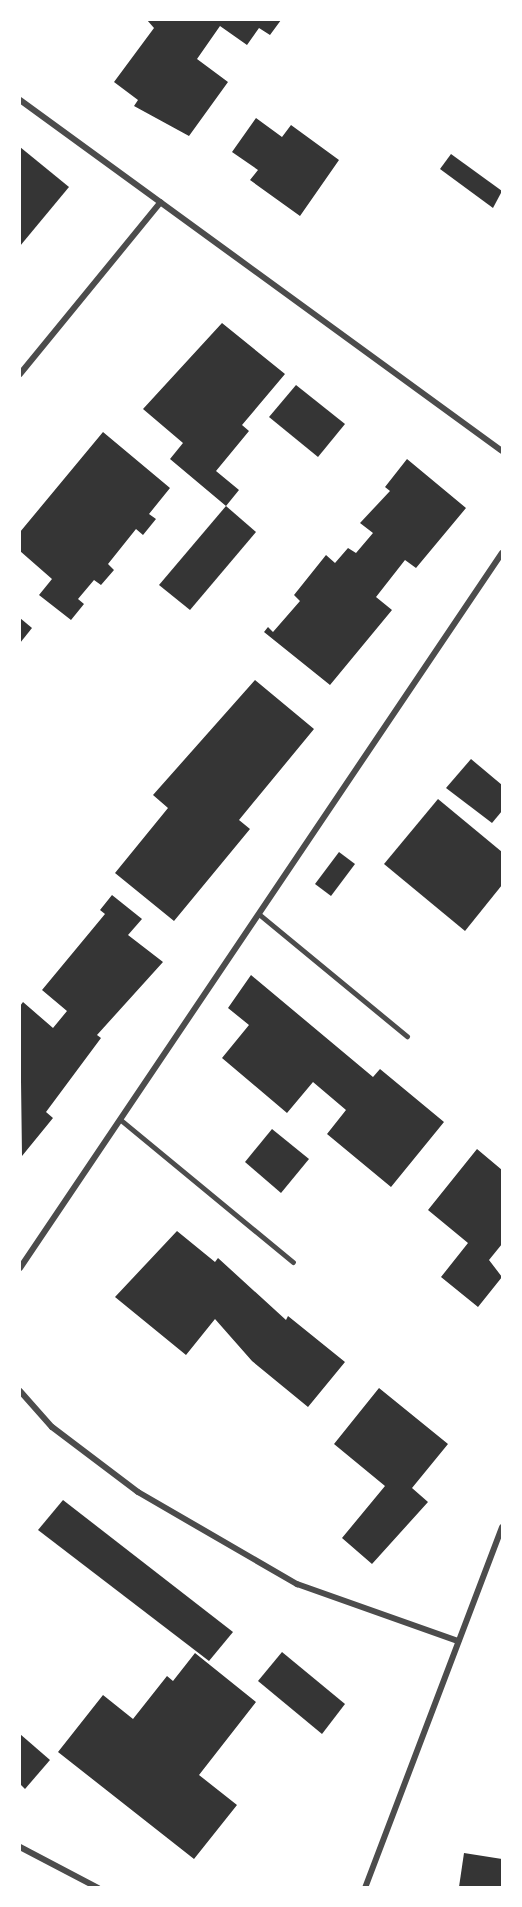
<!DOCTYPE html>
<html>
<head>
<meta charset="utf-8">
<style>
  body { margin:0 }
  #map { position:relative; width:522px; height:1907px; overflow:hidden; background:#fff; font-family:"Crimson Pro",serif }
  div>[style] { position:absolute }
  [style*='--x'] { left:calc(var(--x)*1px); top:calc(var(--y)*1px); width:calc(var(--w)*1px); rotate:calc(var(--a)*1deg) }
  .building>* { inset:0; background:#353535 }
  .service>* { height:4.5px; margin:-2.25px; padding:0 2.25px; transform-origin:2.25px; border-radius:2.25px; background:#4c4c4c }
  .minor>* { height:6px; margin:-3px; padding:0 3px; transform-origin:3px; border-radius:3px; background:#4c4c4c }
  span { translate:-50% -50%; white-space:nowrap; text-align:center; line-height:1.15; -webkit-text-stroke:5px #fff; paint-order:stroke }
  .frame { position:absolute; inset:0; border:21px solid #fff; pointer-events:none }
</style>
</head>
<body>
<div id="map">
  <div class="building">
    <div style="clip-path:polygon(147px 20px,281px 20px,270px 35px,259px 28px,247px 45px,220px 26px,197px 59px,228px 82px,189px 136px,134px 106px,138px 100px,114px 82px,154px 28px)"></div>
    <div style="clip-path:polygon(256px 118px,282px 137px,291px 125px,339px 160px,300px 216px,250px 180px,258px 170px,232px 152px)"></div>
    <div style="clip-path:polygon(20px 147px,69px 187px,20px 246px)"></div>
    <div style="clip-path:polygon(451px 154px,502px 191px,493px 208px,440px 169px)"></div>
    <div style="clip-path:polygon(222px 323px,285px 374px,242px 425px,249px 431px,216px 471px,239px 490px,226px 506px,170px 459px,183px 443px,143px 409px)"></div>
    <div style="clip-path:polygon(296px 385px,345px 424px,318px 457px,269px 417px)"></div>
    <div style="clip-path:polygon(103px 432px,170px 488px,149px 514px,156px 519px,143px 535px,136px 529px,108px 564px,114px 570px,101px 585px,94px 580px,78px 599px,84px 604px,71px 620px,39px 595px,52px 579px,20px 551px,20px 532px)"></div>
    <div style="clip-path:polygon(407px 459px,466px 508px,416px 568px,405px 560px,376px 597px,392px 610px,330px 685px,264px 632px,268px 627px,273px 632px,300px 601px,294px 595px,326px 555px,335px 563px,348px 548px,356px 553px,373px 533px,360px 523px,390px 491px,385px 487px)"></div>
    <div style="clip-path:polygon(226px 506px,256px 532px,190px 610px,159px 585px)"></div>
    <div style="clip-path:polygon(20px 618px,32px 628px,20px 643px)"></div>
    <div style="clip-path:polygon(255px 680px,314px 729px,239px 820px,250px 829px,174px 921px,115px 873px,168px 808px,153px 795px)"></div>
    <div style="clip-path:polygon(471px 759px,502px 785px,502px 811px,492px 823px,446px 788px)"></div>
    <div style="clip-path:polygon(438px 799px,502px 852px,502px 885px,465px 931px,384px 864px)"></div>
    <div style="clip-path:polygon(339px 852px,355px 864px,331px 896px,315px 884px)"></div>
    <div style="clip-path:polygon(112px 895px,142px 919px,128px 935px,163px 962px,97px 1035px,101px 1038px,46px 1112px,53px 1118px,22px 1156px,20px 1006px,23px 1002px,53px 1028px,67px 1011px,42px 990px,105px 914px,100px 910px)"></div>
    <div style="clip-path:polygon(251px 975px,373px 1077px,380px 1069px,444px 1122px,391px 1187px,327px 1134px,346px 1110px,313px 1082px,287px 1113px,222px 1058px,249px 1025px,228px 1008px)"></div>
    <div style="clip-path:polygon(272px 1129px,309px 1159px,281px 1193px,245px 1162px)"></div>
    <div style="clip-path:polygon(477px 1149px,502px 1170px,502px 1244px,489px 1260px,502px 1277px,478px 1307px,441px 1277px,468px 1243px,428px 1210px)"></div>
    <div style="clip-path:polygon(177px 1231px,215px 1262px,218px 1258px,286px 1320px,288px 1316px,345px 1362px,308px 1407px,252px 1361px,215px 1319px,186px 1355px,115px 1297px)"></div>
    <div style="clip-path:polygon(379px 1388px,448px 1444px,412px 1488px,428px 1502px,372px 1564px,342px 1538px,385px 1486px,334px 1444px)"></div>
    <div style="clip-path:polygon(63px 1500px,233px 1632px,209px 1661px,38px 1530px)"></div>
    <div style="clip-path:polygon(282px 1652px,345px 1704px,322px 1734px,258px 1681px)"></div>
    <div style="clip-path:polygon(195px 1653px,256px 1702px,199px 1775px,237px 1805px,194px 1859px,58px 1752px,103px 1695px,133px 1719px,167px 1676px,173px 1681px)"></div>
    <div style="clip-path:polygon(20px 1734px,50px 1760px,25px 1789px,20px 1784px)"></div>
    <div style="clip-path:polygon(464px 1853px,502px 1859px,502px 1887px,459px 1887px)"></div>
  </div>
  <div class="service">
    <div style="--x:259;--y:914;--w:192;--a:39.5"></div>
    <div style="--x:121;--y:1120;--w:223;--a:39.5"></div>
  </div>
  <div class="minor">
    <div style="--x:20;--y:100;--w:596;--a:36.06"></div>
    <div style="--x:20;--y:374;--w:222;--a:-50.7"></div>
    <div style="--x:20;--y:1268;--w:862;--a:-56.02"></div>
    <div style="--x:20;--y:1391;--w:48;--a:48.4"></div>
    <div style="--x:52;--y:1427;--w:108;--a:37.1"></div>
    <div style="--x:138;--y:1492;--w:184;--a:30.1"></div>
    <div style="--x:297;--y:1584;--w:171;--a:19.5"></div>
    <div style="--x:20;--y:1847;--w:88;--a:27.7"></div>
    <div style="--x:365;--y:1888;--w:386;--a:-69.2"></div>
  </div>
  <div class="frame"></div>
</div>
</body>
</html>
